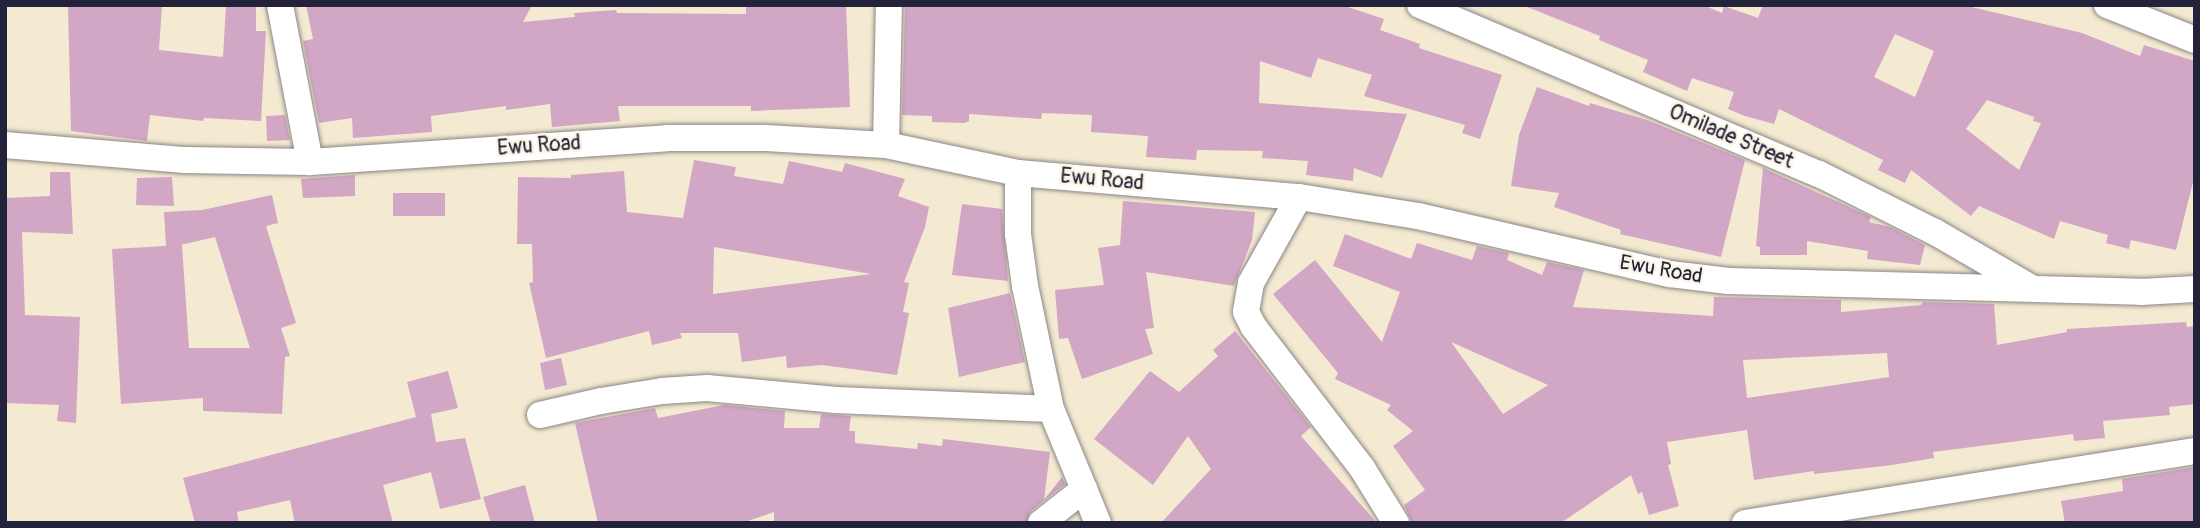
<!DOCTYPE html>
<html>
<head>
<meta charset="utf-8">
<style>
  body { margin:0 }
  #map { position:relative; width:2200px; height:528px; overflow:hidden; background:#f4ead1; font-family:Pangolin,sans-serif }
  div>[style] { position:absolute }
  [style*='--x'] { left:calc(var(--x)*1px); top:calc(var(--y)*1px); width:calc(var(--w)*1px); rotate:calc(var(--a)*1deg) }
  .building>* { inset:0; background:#d2a6c5 }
  .roads { filter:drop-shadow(0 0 2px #8b8686) drop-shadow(0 0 2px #8b8686) }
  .minor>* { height:26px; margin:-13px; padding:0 13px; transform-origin:13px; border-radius:13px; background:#fff }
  span { translate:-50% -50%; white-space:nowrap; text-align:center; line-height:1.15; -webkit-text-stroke:5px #fcf5e5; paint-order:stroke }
  .street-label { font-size:21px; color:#22223b }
  .frame { position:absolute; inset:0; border:7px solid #22223b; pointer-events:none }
</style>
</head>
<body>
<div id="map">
  <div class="building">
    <div style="clip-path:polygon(68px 5px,162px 5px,159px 50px,223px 57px,226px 5px,256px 5px,256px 31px,266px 31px,261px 121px,204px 118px,203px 121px,150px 115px,147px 141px,71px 131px)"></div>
    <div style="clip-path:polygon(306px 5px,532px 5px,523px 22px,575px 17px,574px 13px,616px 10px,617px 13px,746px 14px,746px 5px,846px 5px,850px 107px,751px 111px,751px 106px,618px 106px,620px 121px,552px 127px,550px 104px,506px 110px,506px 106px,431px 116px,432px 132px,353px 138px,352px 118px,319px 123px,303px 41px,313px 39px)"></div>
    <div style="clip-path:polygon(905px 5px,1342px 5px,1384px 19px,1380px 30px,1420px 44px,1419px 48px,1502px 75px,1480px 139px,1462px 133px,1465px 125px,1364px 96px,1372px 75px,1318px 58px,1311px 78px,1260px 61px,1259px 103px,1407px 114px,1382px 178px,1354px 168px,1353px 181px,1306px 175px,1308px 161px,1262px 158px,1263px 151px,1197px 150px,1196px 160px,1146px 157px,1148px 136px,1091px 132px,1092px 115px,1042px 113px,1041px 119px,969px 114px,969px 121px,964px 123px,932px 122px,932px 116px,902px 115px)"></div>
    <div style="clip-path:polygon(evenodd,1522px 5px,1703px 5px,1722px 13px,1724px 6px,1758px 18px,1763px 5px,1963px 5px,2082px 33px,2140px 56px,2144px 45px,2195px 61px,2195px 174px,2176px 250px,2131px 240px,2129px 249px,2106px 243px,2108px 235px,2060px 221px,2054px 239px,1979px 206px,1971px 216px,1911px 170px,1905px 183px,1878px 170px,1883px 160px,1779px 109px,1774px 124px,1745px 116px,1728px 109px,1734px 92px,1692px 78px,1687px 91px,1643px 72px,1648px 60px,1599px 40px,1600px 36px,1522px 5px,1895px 34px,1934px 51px,1915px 97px,1874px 77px,1895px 34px,1522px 5px,1987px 100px,2034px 117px,2033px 121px,2041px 123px,2019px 170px,1966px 129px,1987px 100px)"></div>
    <div style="clip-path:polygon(1537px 87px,1589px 106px,1590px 103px,1647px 120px,1745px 160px,1721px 257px,1620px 234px,1621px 230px,1554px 207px,1559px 193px,1511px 186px,1519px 135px)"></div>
    <div style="clip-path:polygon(285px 115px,290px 140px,267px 141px,266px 116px)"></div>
    <div style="clip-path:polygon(evenodd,694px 160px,736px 167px,734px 176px,783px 184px,789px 161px,842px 172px,845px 163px,905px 179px,898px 196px,929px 207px,925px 227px,904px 282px,909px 283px,903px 312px,909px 313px,897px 375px,822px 365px,787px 368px,786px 356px,742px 362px,738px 333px,680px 333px,682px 338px,652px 345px,649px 331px,546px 358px,529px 283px,533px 282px,532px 244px,517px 244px,518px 177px,571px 178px,571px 175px,624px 171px,627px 212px,683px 218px,694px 160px,714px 247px,871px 274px,713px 294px,714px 247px)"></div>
    <div style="clip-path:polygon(1763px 168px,1871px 217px,1869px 222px,1890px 227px,1925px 245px,1920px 265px,1867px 259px,1868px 251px,1807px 241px,1807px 255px,1760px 255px,1760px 247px,1756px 246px)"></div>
    <div style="clip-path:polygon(50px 172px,70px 172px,73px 234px,22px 232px,25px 315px,80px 317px,76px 423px,57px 421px,59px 405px,5px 403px,5px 198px,50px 196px)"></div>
    <div style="clip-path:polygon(355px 175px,355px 196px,303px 198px,301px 179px)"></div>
    <div style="clip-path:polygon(172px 177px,174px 206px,136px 205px,137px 178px)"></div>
    <div style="clip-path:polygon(393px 193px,445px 193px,445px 216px,393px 216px)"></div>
    <div style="clip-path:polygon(evenodd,272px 195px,278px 223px,266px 226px,296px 323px,281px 328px,290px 356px,285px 357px,282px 414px,203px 411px,203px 398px,121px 404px,112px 249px,166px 246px,164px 212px,202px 210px,272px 195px,215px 237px,250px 348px,189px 348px,182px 245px,180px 245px,215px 237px)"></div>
    <div style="clip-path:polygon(1123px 201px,1255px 212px,1252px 240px,1234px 286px,1146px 272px,1154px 328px,1145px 329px,1153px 354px,1082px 379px,1068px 338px,1059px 339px,1055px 290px,1104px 285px,1098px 248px,1120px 245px)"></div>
    <div style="clip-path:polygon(962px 204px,1002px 209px,1008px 281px,952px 275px)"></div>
    <div style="clip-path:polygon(evenodd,1345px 234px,1411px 259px,1417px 243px,1472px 260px,1477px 246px,1509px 253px,1507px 260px,1542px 275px,1547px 262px,1584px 270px,1573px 307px,1713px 316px,1714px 297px,1841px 300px,1841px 312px,1921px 305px,1923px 302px,1994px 304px,1997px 345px,2067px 332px,2067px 329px,2186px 322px,2187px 327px,2195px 326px,2195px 404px,2169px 407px,2170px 415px,2103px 421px,2105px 438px,2074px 441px,2073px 434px,1933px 452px,1934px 458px,1892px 465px,1814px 474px,1814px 471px,1754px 480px,1747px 430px,1667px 442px,1671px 464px,1668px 465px,1679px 506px,1649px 515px,1642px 492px,1638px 494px,1631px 475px,1561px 523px,1412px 523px,1404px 505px,1425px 490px,1393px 446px,1413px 431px,1387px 410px,1391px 405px,1335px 379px,1338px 373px,1273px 294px,1315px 260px,1382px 342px,1400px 292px,1333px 266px,1345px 234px,1451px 342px,1548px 385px,1503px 414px,1451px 342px,1345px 234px,1887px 353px,1889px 377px,1747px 398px,1743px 360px,1887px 353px)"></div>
    <div style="clip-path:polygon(1010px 293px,1025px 362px,959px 377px,948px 308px)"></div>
    <div style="clip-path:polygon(1235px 331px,1311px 427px,1301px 436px,1377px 523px,1161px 523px,1211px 469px,1188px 436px,1153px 485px,1094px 439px,1150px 371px,1179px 392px,1218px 356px,1213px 350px)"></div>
    <div style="clip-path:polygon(561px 358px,567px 385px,545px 390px,540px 363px)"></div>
    <div style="clip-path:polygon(448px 371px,458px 408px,431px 414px,436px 442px,465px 438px,481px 499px,440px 509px,431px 472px,383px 485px,393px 523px,295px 523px,290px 500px,237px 512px,239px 523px,195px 523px,183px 478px,416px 417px,407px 382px)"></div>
    <div style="clip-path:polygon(724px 405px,785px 411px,784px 428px,819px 428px,821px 414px,851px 416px,849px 431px,855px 431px,855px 443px,917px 449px,918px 443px,942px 446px,943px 439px,1050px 452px,1044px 500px,1062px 477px,1065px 484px,1031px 511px,1026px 523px,774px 523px,774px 512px,742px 523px,598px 523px,575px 423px,655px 408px,658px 418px)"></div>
    <div style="clip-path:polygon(2195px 467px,2195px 523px,2065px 523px,2061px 501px,2123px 491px,2122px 479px)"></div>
    <div style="clip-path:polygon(525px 485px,535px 523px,491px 523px,483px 497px)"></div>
  </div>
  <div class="roads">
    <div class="minor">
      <div style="--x:280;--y:5;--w:160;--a:79.2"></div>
      <div style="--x:1420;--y:5;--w:433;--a:23"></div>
      <div style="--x:1819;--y:174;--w:130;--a:26.6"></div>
      <div style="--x:1935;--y:232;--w:108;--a:30.1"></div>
      <div style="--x:2107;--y:5;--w:95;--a:21.7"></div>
      <div style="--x:5;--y:145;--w:181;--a:4.8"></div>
      <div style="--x:185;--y:160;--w:125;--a:0.9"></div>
      <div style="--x:310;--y:162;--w:358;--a:-3.8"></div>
      <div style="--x:667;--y:138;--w:99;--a:0"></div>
      <div style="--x:766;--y:138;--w:120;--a:3.3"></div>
      <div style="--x:886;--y:145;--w:135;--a:12"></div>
      <div style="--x:1018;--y:173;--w:282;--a:4.9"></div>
      <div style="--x:1299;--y:197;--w:121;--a:9.1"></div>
      <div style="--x:1418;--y:216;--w:259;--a:13"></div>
      <div style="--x:1670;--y:274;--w:59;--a:6.8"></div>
      <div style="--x:1729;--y:281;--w:412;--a:1.5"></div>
      <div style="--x:2141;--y:292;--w:54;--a:-3.2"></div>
      <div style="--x:886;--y:145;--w:140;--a:-88.8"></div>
      <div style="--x:1018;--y:173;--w:61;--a:90"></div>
      <div style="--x:1018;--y:234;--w:52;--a:82.3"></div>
      <div style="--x:1025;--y:286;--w:126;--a:78.1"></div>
      <div style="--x:1051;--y:409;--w:123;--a:67.6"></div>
      <div style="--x:1299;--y:197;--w:98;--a:119.2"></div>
      <div style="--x:1251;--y:283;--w:29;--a:100"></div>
      <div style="--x:1246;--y:312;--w:16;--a:63"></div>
      <div style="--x:1253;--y:326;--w:179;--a:52.5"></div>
      <div style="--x:1362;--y:468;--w:65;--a:58.3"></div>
      <div style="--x:540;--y:415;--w:63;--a:-12.9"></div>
      <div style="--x:601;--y:401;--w:62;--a:-9.3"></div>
      <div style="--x:662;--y:391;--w:45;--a:-3.8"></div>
      <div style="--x:707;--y:388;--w:130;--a:5.3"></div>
      <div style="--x:836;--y:400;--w:215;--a:2.4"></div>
      <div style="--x:1041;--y:523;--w:55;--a:-38.3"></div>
      <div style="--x:1745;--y:523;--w:456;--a:-9.1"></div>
    </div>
  </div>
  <div class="street-label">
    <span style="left:1731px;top:137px;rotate:23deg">Omilade Street</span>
    <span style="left:539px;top:146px;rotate:-4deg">Ewu Road</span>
    <span style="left:1102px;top:180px;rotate:5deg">Ewu Road</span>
    <span style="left:1661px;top:270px;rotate:10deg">Ewu Road</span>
  </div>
  <div class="frame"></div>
</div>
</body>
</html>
